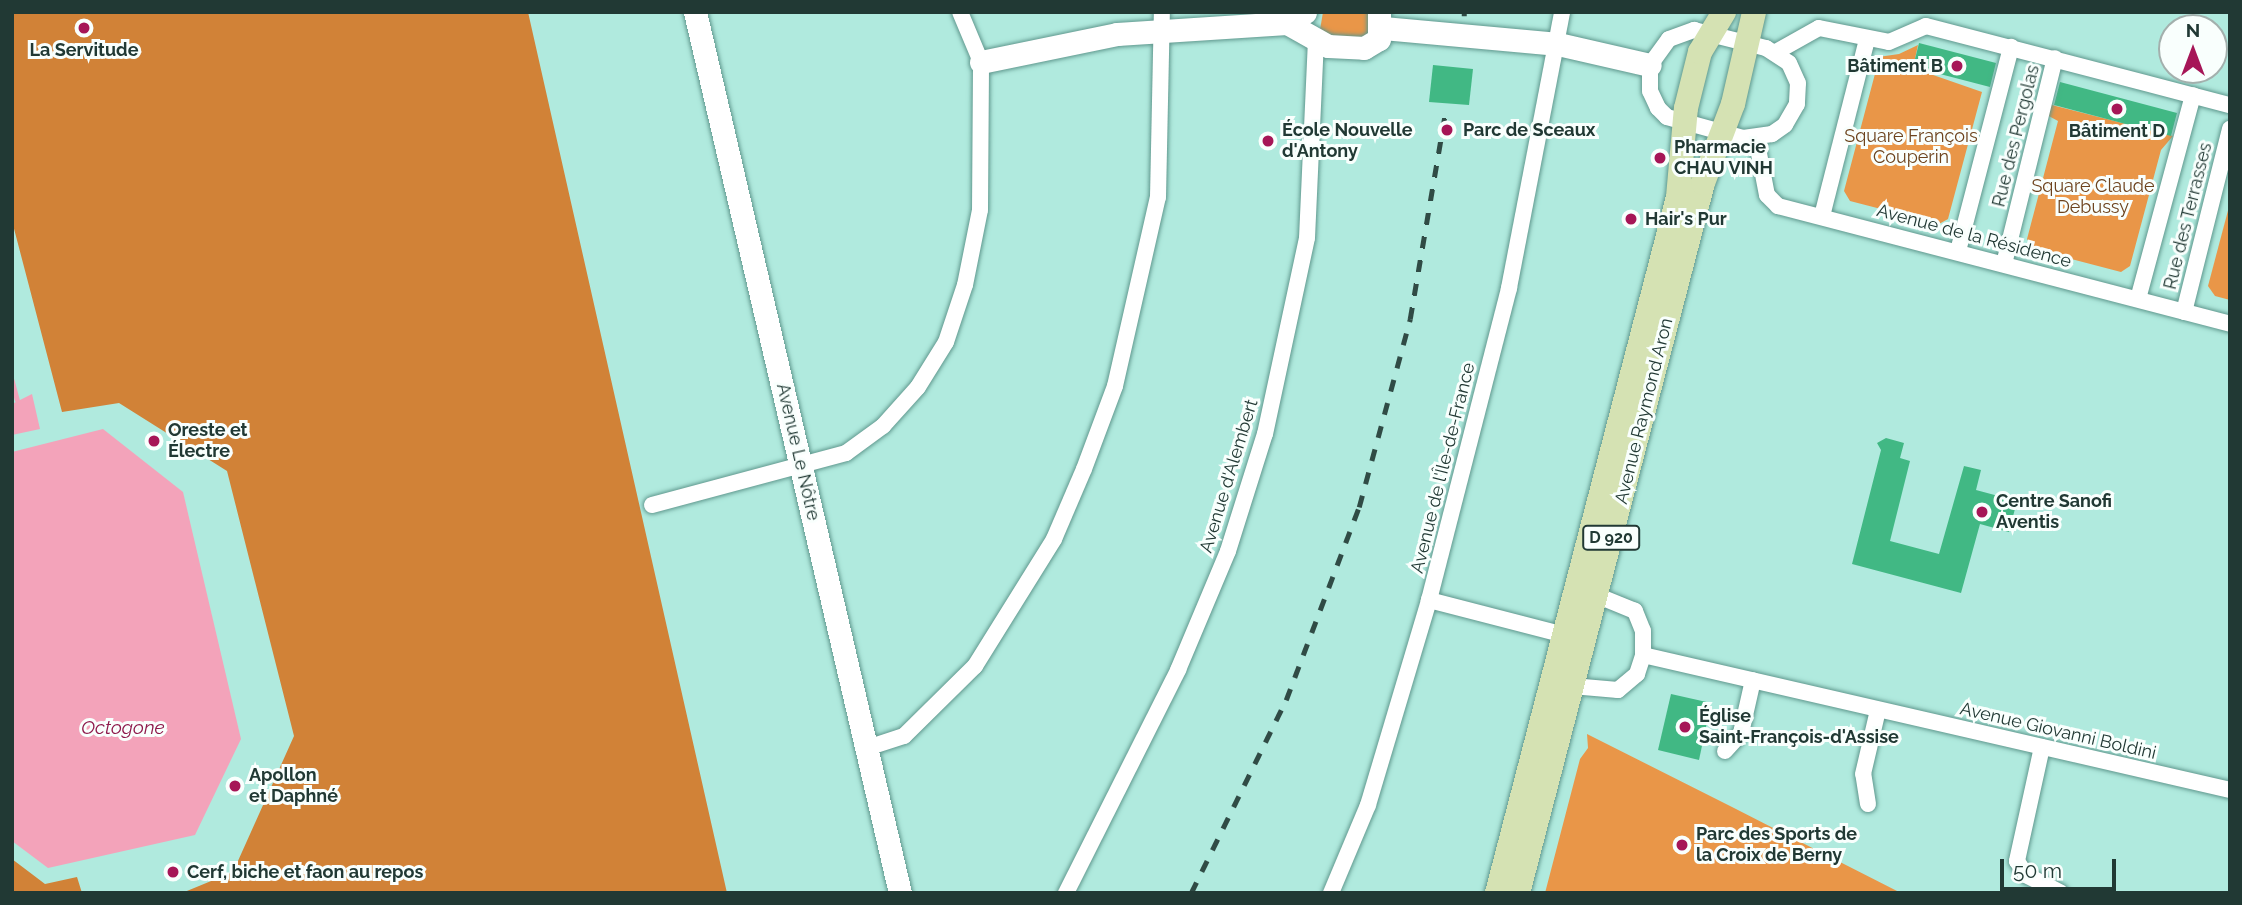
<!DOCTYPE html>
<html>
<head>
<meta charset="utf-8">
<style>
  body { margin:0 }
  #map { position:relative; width:2242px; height:905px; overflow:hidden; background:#b0eade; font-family:Raleway,sans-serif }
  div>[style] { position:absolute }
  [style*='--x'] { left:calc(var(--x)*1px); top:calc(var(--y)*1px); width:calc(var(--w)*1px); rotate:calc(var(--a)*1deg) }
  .green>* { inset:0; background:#e99648 }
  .forest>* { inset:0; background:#d18237 }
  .water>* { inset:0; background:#f3a3ba }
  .stream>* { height:4.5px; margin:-2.25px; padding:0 2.25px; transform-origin:2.25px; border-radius:2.25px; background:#f3a3ba }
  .building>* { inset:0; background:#41b884 }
  .roads { filter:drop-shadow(0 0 2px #60988e) drop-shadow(0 0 2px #60988e) }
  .street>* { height:16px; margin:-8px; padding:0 8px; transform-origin:8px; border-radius:8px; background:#fff }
  .secondary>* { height:23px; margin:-11.5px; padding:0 11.5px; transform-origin:11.5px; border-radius:11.5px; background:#fff }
  .primary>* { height:24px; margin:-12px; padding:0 12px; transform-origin:12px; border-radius:12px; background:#d5e2b3 }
  .rail>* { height:4.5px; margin-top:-2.25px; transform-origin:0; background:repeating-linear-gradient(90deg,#304b45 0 12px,transparent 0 24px) }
  .dots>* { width:19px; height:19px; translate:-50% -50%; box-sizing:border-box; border:4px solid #f9fffd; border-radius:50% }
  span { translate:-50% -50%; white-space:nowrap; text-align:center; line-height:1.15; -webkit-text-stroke:6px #f9fffd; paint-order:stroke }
  .shield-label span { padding:2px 5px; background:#f9fffd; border:2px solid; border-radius:5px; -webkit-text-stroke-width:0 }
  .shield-label { font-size:16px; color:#213934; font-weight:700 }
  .poi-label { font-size:18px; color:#213934; font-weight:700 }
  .right { translate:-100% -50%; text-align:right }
  .left { translate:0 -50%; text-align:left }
  .street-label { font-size:18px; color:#213934 }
  .park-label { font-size:18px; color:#6d431d }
  .water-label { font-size:19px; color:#8e194b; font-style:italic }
  .frame { position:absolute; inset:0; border:14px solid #213934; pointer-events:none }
  .north { position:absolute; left:2158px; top:14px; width:70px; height:70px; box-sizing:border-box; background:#f9fffd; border:2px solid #a3b0ad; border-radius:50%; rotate:0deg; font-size:19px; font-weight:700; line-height:28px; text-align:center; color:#213934 }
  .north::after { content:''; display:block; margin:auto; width:24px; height:32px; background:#a61657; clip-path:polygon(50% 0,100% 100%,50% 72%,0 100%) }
  .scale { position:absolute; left:2000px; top:859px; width:116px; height:32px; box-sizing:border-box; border:4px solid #213934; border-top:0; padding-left:9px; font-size:21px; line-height:24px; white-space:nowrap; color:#213934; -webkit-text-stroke:5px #f9fffd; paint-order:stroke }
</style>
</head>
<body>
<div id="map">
  <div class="green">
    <div style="clip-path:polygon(1323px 12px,1371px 12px,1373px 35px,1333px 42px,1320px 30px)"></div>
    <div style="clip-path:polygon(1918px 45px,1913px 68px,1982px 92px,1948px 219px,1939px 224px,1850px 201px,1844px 191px,1876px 70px,1868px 67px,1871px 58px,1899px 54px)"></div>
    <div style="clip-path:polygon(2048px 104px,2173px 136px,2161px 150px,2130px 266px,2121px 272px,2033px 249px,2027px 239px,2058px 121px,2045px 114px)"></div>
    <div style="clip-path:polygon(2230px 203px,2230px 300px,2215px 296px,2208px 286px)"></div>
    <div style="clip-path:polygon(1587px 734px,1734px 808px,1901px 893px,1545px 893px,1580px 759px,1588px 748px)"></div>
  </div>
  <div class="forest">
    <div style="clip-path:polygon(12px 12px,528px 12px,727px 893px,182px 893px,233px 872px,294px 736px,227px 471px,119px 403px,62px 412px,12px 221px)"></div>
    <div style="clip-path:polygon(12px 859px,45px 884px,77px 877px,82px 893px,12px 893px)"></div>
  </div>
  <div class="water">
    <div style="clip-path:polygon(32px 394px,40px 429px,12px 435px,12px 404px)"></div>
    <div style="clip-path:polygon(103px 429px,183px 492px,241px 739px,195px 835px,48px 868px,12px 841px,12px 452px)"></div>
  </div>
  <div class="stream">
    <div style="--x:12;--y:380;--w:20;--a:75"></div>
  </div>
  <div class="building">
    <div style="clip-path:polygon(1919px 43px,1996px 63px,1990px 87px,1913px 67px)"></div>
    <div style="clip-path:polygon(1433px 65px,1473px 69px,1469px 105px,1429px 102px)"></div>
    <div style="clip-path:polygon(2060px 82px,2177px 113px,2171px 136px,2054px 105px)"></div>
    <div style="clip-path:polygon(1886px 438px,1904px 443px,1900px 458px,1910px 461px,1890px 541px,1939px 554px,1964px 466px,1981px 470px,1976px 490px,2017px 501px,2009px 532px,1980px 524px,1961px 593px,1852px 564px,1881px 450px,1877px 443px)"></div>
    <div style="clip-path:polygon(1671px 694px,1711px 703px,1699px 760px,1658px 750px)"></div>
  </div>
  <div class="roads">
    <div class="street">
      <div style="--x:1694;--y:30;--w:74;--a:14"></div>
      <div style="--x:1766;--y:48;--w:27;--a:33"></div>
      <div style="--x:1789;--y:63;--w:22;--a:66"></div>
      <div style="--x:1798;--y:83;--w:21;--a:93"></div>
      <div style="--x:1797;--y:104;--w:24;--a:120"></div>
      <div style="--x:1785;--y:125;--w:16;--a:145"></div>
      <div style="--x:1772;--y:134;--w:29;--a:172"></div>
      <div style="--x:1743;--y:138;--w:79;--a:-164.6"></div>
      <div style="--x:1667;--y:117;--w:13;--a:-135"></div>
      <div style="--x:1658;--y:108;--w:19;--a:-115"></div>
      <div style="--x:1650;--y:91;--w:26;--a:-90"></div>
      <div style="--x:1650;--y:65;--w:32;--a:-54"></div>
      <div style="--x:1669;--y:39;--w:27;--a:-20"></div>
      <div style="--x:1776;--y:52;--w:49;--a:-29.2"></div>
      <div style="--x:1819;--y:28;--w:71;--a:11.3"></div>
      <div style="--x:1889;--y:42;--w:40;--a:-23.4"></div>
      <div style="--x:1926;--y:26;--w:314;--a:14.6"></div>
      <div style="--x:1756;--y:138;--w:58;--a:79.1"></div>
      <div style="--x:1767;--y:195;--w:16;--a:45"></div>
      <div style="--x:1778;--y:206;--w:467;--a:14.6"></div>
      <div style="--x:1822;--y:216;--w:183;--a:-75.7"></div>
      <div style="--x:1958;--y:251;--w:211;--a:-75.4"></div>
      <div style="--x:2004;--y:264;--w:212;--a:-76.1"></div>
      <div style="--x:2138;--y:299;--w:211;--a:-74.9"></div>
      <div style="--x:2184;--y:312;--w:189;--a:-75.9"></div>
      <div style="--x:652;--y:505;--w:201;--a:-15"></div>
      <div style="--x:846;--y:453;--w:46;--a:-36.1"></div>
      <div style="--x:883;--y:426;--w:52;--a:-48.1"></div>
      <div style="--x:918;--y:387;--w:53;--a:-58.1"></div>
      <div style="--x:946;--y:342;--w:60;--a:-71.6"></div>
      <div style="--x:965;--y:285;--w:76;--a:-78.7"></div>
      <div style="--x:980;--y:210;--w:148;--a:-89.6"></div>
      <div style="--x:981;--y:62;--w:54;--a:-112.8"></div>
      <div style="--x:1429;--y:600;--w:139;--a:14.5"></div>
      <div style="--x:1643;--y:655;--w:602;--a:12.95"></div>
      <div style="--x:1572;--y:686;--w:46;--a:5"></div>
      <div style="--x:1618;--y:690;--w:25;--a:-40"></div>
      <div style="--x:1637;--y:674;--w:20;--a:-72"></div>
      <div style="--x:1643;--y:655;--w:24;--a:-90"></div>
      <div style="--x:1643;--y:631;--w:22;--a:-112"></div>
      <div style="--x:1635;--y:611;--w:42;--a:-157.7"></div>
      <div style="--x:2042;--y:747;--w:117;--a:102.4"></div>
      <div style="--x:2017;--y:861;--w:17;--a:57"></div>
      <div style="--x:2026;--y:875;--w:39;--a:27"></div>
      <div style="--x:867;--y:748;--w:39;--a:-18"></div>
      <div style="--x:904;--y:736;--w:100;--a:-44.6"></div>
      <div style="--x:975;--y:666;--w:150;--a:-58.1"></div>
      <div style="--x:1054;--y:539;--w:76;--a:-66.8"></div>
      <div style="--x:1084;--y:469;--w:89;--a:-69.5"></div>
      <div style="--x:1115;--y:386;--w:194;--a:-77.2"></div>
      <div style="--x:1158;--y:197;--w:185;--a:-88.8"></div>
      <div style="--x:1725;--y:751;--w:24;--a:-48"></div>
      <div style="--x:1741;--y:733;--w:54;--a:-77.2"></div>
      <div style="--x:1868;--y:804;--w:30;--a:-99"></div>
      <div style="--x:1863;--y:774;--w:66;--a:-76.8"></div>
      <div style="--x:1066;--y:893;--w:250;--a:-63.3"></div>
      <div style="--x:1178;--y:670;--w:129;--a:-67.2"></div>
      <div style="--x:1228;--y:551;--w:123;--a:-72.5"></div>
      <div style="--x:1265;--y:434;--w:200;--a:-77.9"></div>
      <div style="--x:1307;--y:238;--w:200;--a:-87.4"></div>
      <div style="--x:1331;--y:893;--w:95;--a:-67.2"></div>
      <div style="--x:1368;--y:805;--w:214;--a:-73.4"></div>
      <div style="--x:1429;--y:600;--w:322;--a:-75.6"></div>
      <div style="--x:1509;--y:288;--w:281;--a:-79.1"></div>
    </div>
    <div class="secondary">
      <div style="--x:695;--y:12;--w:905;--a:76.9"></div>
      <div style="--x:1287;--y:23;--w:47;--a:29.3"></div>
      <div style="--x:1328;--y:46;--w:36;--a:3"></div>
      <div style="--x:1364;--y:48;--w:17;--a:-31"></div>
      <div style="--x:1379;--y:39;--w:27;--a:-90"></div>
      <div style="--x:1383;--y:28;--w:176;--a:5.2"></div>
      <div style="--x:1558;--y:44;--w:94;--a:12.9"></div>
      <div style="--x:981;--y:62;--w:139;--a:-11.6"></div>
      <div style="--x:1117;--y:34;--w:170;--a:-3.7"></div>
      <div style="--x:1287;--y:23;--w:21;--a:-31"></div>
    </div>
    <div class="primary">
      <div style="--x:1497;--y:893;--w:719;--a:-75.42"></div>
      <div style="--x:1678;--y:197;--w:89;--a:-84.9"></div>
      <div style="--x:1686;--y:108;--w:58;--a:-76"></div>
      <div style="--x:1700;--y:52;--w:47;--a:-59"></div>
      <div style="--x:1518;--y:893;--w:734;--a:-75.4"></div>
      <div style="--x:1703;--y:183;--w:85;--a:-69.2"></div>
      <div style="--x:1733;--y:104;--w:94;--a:-77.1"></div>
    </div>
  </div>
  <div class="rail">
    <div style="--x:1464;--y:16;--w:4;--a:-90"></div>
    <div style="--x:1191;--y:893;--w:215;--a:-63.8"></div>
    <div style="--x:1286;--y:700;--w:206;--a:-69.3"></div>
    <div style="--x:1359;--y:507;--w:195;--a:-74.8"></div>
    <div style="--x:1410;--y:319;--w:208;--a:-80.3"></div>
  </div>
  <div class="dots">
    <div style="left:84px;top:28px;background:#a61657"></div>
    <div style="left:1957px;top:66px;background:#a61657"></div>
    <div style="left:2117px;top:109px;background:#a61657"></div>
    <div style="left:1447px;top:130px;background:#a61657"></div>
    <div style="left:1268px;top:141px;background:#a61657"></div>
    <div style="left:1660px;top:158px;background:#a61657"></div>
    <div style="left:1631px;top:219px;background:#a61657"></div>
    <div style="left:154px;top:441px;background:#a61657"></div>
    <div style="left:1982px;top:512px;background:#a61657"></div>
    <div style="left:1685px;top:727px;background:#a61657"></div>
    <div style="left:235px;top:786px;background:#a61657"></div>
    <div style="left:1682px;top:845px;background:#a61657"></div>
    <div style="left:173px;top:872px;background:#a61657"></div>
  </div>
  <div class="shield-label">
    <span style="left:1611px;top:538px">D 920</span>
  </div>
  <div class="poi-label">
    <span style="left:84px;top:50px">La Servitude</span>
    <span class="right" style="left:1943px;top:66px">Bâtiment B</span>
    <span class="left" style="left:1463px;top:130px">Parc de Sceaux</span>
    <span class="left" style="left:1282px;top:141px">École Nouvelle<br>d'Antony</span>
    <span style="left:2117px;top:131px">Bâtiment D</span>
    <span class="left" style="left:1674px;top:158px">Pharmacie<br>CHAU VINH</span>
    <span class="left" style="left:1645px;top:219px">Hair's Pur</span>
    <span class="left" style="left:168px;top:441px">Oreste et<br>Électre</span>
    <span class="left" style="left:1996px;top:512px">Centre Sanofi<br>Aventis</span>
    <span class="left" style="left:1699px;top:727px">Église<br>Saint-François-d'Assise</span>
    <span class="left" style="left:249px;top:786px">Apollon<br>et Daphné</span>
    <span class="left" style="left:1696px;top:845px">Parc des Sports de<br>la Croix de Berny</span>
    <span class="left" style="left:187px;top:872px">Cerf, biche et faon au repos</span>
  </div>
  <div class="street-label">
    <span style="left:2016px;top:136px;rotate:-76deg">Rue des Pergolas</span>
    <span style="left:2188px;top:216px;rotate:-76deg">Rue des Terrasses</span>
    <span style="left:1974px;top:236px;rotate:15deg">Avenue de la Résidence</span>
    <span style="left:1644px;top:411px;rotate:-76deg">Avenue Raymond Aron</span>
    <span style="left:798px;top:452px;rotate:77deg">Avenue Le Nôtre</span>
    <span style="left:1443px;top:468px;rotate:-76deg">Avenue de l'Île-de-France</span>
    <span style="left:1229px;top:476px;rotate:-73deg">Avenue d'Alembert</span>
    <span style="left:2058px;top:731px;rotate:13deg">Avenue Giovanni Boldini</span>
  </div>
  <div class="park-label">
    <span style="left:1911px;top:147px">Square François<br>Couperin</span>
    <span style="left:2093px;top:197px">Square Claude<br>Debussy</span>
  </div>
  <div class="water-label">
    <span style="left:123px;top:728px">Octogone</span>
  </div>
  <div class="frame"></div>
  <div class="north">N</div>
  <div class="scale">50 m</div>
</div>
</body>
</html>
